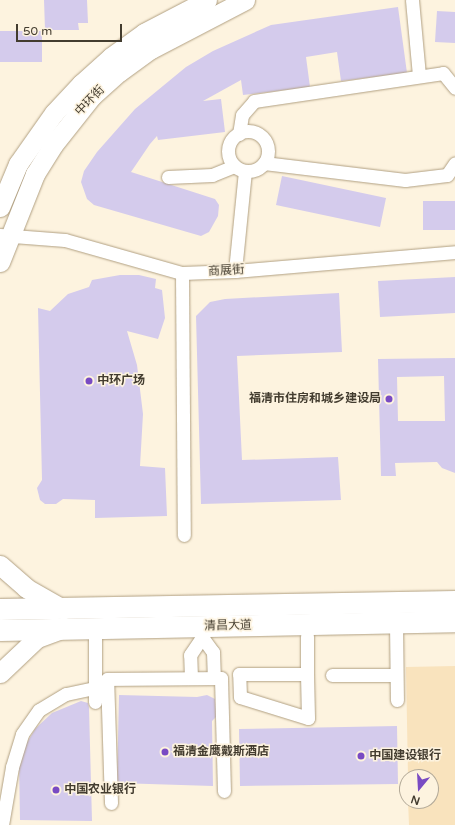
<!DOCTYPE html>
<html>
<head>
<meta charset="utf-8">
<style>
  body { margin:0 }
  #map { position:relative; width:455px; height:825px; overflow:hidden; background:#fdf3df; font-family:"Varela Round","Noto Sans SC",sans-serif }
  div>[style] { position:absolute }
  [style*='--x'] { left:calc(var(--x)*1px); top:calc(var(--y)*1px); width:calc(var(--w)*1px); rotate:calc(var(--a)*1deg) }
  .green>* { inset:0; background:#f9e3bd }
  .building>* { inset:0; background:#d4cbec }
  .roads { filter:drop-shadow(0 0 1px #b1a082) drop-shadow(0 0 1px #b1a082) }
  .street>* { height:13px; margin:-6.5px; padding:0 6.5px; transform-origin:6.5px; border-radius:6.5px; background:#fff }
  .street>.ring { margin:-6.5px; padding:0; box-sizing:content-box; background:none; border:13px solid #fff; border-radius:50% }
  .secondary>* { height:19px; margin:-9.5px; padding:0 9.5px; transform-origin:9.5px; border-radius:9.5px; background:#fff }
  .primary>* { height:21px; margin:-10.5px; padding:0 10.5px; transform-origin:10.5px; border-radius:10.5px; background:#fff }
  .dots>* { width:11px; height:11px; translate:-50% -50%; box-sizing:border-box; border:2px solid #fdf3df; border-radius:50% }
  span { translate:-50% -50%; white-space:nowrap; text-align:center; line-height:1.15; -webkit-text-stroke:3px #fdf3df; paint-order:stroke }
  .street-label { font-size:12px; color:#433c2f }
  .poi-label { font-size:12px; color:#433c2f; font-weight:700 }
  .left { translate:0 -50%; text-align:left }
  .right { translate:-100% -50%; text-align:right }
  .north { position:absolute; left:399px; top:769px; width:40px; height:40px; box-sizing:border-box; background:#fdf3df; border:1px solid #b3aa99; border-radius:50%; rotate:198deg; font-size:11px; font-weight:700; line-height:16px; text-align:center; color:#433c2f }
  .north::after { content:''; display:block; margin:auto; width:14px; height:18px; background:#794bc3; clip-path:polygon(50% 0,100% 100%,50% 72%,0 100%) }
  .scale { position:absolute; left:16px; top:24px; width:106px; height:18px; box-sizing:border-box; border:2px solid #433c2f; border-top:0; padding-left:5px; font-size:12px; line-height:14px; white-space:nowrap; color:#433c2f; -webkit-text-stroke:3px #fdf3df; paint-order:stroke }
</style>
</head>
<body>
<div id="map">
  <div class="green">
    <div style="clip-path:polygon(455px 666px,455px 825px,409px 825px,408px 801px,431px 801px,431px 777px,408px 777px,406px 667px)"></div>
  </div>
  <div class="building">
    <div style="clip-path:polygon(44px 0,87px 0,88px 23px,78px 23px,79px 30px,45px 30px)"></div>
    <div style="clip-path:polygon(398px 7px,407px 73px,341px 81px,337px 52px,306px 57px,310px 87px,243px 95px,241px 80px,203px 101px,221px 99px,225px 132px,158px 140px,157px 136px,150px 144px,131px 172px,215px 199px,219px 205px,218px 216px,209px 232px,201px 236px,94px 205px,87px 199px,81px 182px,84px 171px,97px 152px,135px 109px,186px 67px,213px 51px,271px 25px)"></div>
    <div style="clip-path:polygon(437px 11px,455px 12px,455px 43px,435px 42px)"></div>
    <div style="clip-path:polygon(0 31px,42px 31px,42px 62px,0 62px)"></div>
    <div style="clip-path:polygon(282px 176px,386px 198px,380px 227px,276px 205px)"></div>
    <div style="clip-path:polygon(423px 201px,455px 201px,455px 230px,423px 230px)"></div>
    <div style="clip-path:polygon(120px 275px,139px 275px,156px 279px,155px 288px,162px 290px,165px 318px,158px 339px,127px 331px,137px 365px,143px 414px,140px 466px,165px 468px,167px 516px,95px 518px,95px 500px,63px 499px,56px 504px,45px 504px,40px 500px,37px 488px,42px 480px,38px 308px,50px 311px,68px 294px,89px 287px,92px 280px)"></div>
    <div style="clip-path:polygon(455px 277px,455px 313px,380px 317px,378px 281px)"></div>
    <div style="clip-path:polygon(339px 293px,342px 352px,237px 356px,242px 460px,338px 457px,341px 500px,201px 504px,196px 316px,210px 302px,225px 299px)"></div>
    <div style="clip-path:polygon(evenodd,455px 358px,455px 473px,442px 468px,437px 462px,395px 463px,396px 476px,381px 476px,378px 359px,455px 358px,444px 376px,445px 421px,398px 421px,397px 377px,444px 376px)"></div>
    <div style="clip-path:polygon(119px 695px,197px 697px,207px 695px,215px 699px,217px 716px,212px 721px,213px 786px,117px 783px)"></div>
    <div style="clip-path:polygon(81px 701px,88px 703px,89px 708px,92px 821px,20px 820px,19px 760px,25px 746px,35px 729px,52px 713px)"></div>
    <div style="clip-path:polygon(397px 726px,398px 784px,240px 786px,239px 729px)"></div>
  </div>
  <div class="roads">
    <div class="street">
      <div style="--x:412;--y:0;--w:76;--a:84.7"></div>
      <div class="ring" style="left:228px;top:131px;width:27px;height:27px"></div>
      <div style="--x:239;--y:134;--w:19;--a:-81"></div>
      <div style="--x:242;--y:115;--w:18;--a:-49"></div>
      <div style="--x:254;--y:101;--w:191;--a:-8.4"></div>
      <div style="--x:443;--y:73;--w:19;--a:51"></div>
      <div style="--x:264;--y:163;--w:142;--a:6.9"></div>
      <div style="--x:405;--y:180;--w:42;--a:-6.8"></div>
      <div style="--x:447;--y:175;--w:14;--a:-56"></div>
      <div style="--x:168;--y:177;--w:44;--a:-2.6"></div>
      <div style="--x:212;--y:175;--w:24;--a:-22"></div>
      <div style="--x:0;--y:235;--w:65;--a:4.4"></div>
      <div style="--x:65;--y:240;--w:122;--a:15.8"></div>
      <div style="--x:182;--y:273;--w:53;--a:-2.2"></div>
      <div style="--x:235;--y:271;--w:221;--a:-4.9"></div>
      <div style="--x:235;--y:271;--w:100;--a:-84.3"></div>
      <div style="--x:182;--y:273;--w:262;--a:89.6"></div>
      <div style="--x:396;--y:623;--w:77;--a:89.3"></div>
      <div style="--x:95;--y:628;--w:74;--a:90"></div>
      <div style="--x:307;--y:636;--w:38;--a:90"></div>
      <div style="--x:307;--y:674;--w:44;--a:88.7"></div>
      <div style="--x:308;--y:718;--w:71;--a:-162.8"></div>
      <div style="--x:240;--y:697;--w:23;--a:-92"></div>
      <div style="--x:239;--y:674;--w:68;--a:0"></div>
      <div style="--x:202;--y:637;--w:19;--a:54"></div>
      <div style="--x:213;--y:652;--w:26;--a:88"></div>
      <div style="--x:332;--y:675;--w:64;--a:0"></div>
      <div style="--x:191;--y:678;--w:23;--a:-92"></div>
      <div style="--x:190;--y:655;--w:22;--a:-56"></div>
      <div style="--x:202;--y:637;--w:11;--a:-90"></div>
      <div style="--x:111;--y:803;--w:124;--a:-91.8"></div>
      <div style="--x:107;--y:679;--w:114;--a:-0.5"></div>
      <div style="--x:221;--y:678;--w:113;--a:88.5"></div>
      <div style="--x:2;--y:825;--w:59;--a:-80.2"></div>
      <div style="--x:12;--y:767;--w:34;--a:-73"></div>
      <div style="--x:22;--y:734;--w:29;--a:-55"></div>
      <div style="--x:39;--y:710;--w:31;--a:-31"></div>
      <div style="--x:66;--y:694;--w:30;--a:-12"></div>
    </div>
    <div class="secondary">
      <div style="--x:0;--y:207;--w:47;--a:-67.3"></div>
      <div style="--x:18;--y:164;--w:62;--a:-54.8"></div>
      <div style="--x:54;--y:113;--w:40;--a:-47"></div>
      <div style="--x:81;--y:84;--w:40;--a:-42"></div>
      <div style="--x:111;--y:57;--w:41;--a:-36"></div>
      <div style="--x:144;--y:33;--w:71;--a:-27.6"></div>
      <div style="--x:0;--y:262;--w:95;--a:-68.3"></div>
      <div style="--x:35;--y:174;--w:34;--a:-58"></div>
      <div style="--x:53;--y:145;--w:63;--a:-51.5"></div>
      <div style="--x:92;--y:96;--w:36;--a:-42"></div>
      <div style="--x:119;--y:72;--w:39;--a:-36"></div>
      <div style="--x:151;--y:49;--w:106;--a:-27.5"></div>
      <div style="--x:0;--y:565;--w:35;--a:41"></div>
      <div style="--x:26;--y:588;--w:43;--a:29.6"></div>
      <div style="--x:0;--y:673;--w:51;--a:-43.4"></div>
      <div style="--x:37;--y:638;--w:23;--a:-20"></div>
    </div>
    <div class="primary">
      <div style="--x:0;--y:609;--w:455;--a:-1"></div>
      <div style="--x:0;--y:630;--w:455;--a:-1.1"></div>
    </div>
  </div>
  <div class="dots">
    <div style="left:89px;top:381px;background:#794bc3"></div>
    <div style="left:389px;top:399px;background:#794bc3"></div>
    <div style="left:165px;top:752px;background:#794bc3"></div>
    <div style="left:361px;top:756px;background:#794bc3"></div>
    <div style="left:56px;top:790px;background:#794bc3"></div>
  </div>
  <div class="street-label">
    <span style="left:90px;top:101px;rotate:-46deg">中环街</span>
    <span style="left:226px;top:271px;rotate:-3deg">商展街</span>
    <span style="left:228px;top:626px;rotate:-1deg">清昌大道</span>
  </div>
  <div class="poi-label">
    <span class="left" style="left:97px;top:381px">中环广场</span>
    <span class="right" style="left:381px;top:399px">福清市住房和城乡建设局</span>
    <span class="left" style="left:173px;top:752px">福清金鹰戴斯酒店</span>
    <span class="left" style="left:369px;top:756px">中国建设银行</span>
    <span class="left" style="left:64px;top:790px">中国农业银行</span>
  </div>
  <div class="north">N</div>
  <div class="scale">50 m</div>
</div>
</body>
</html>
